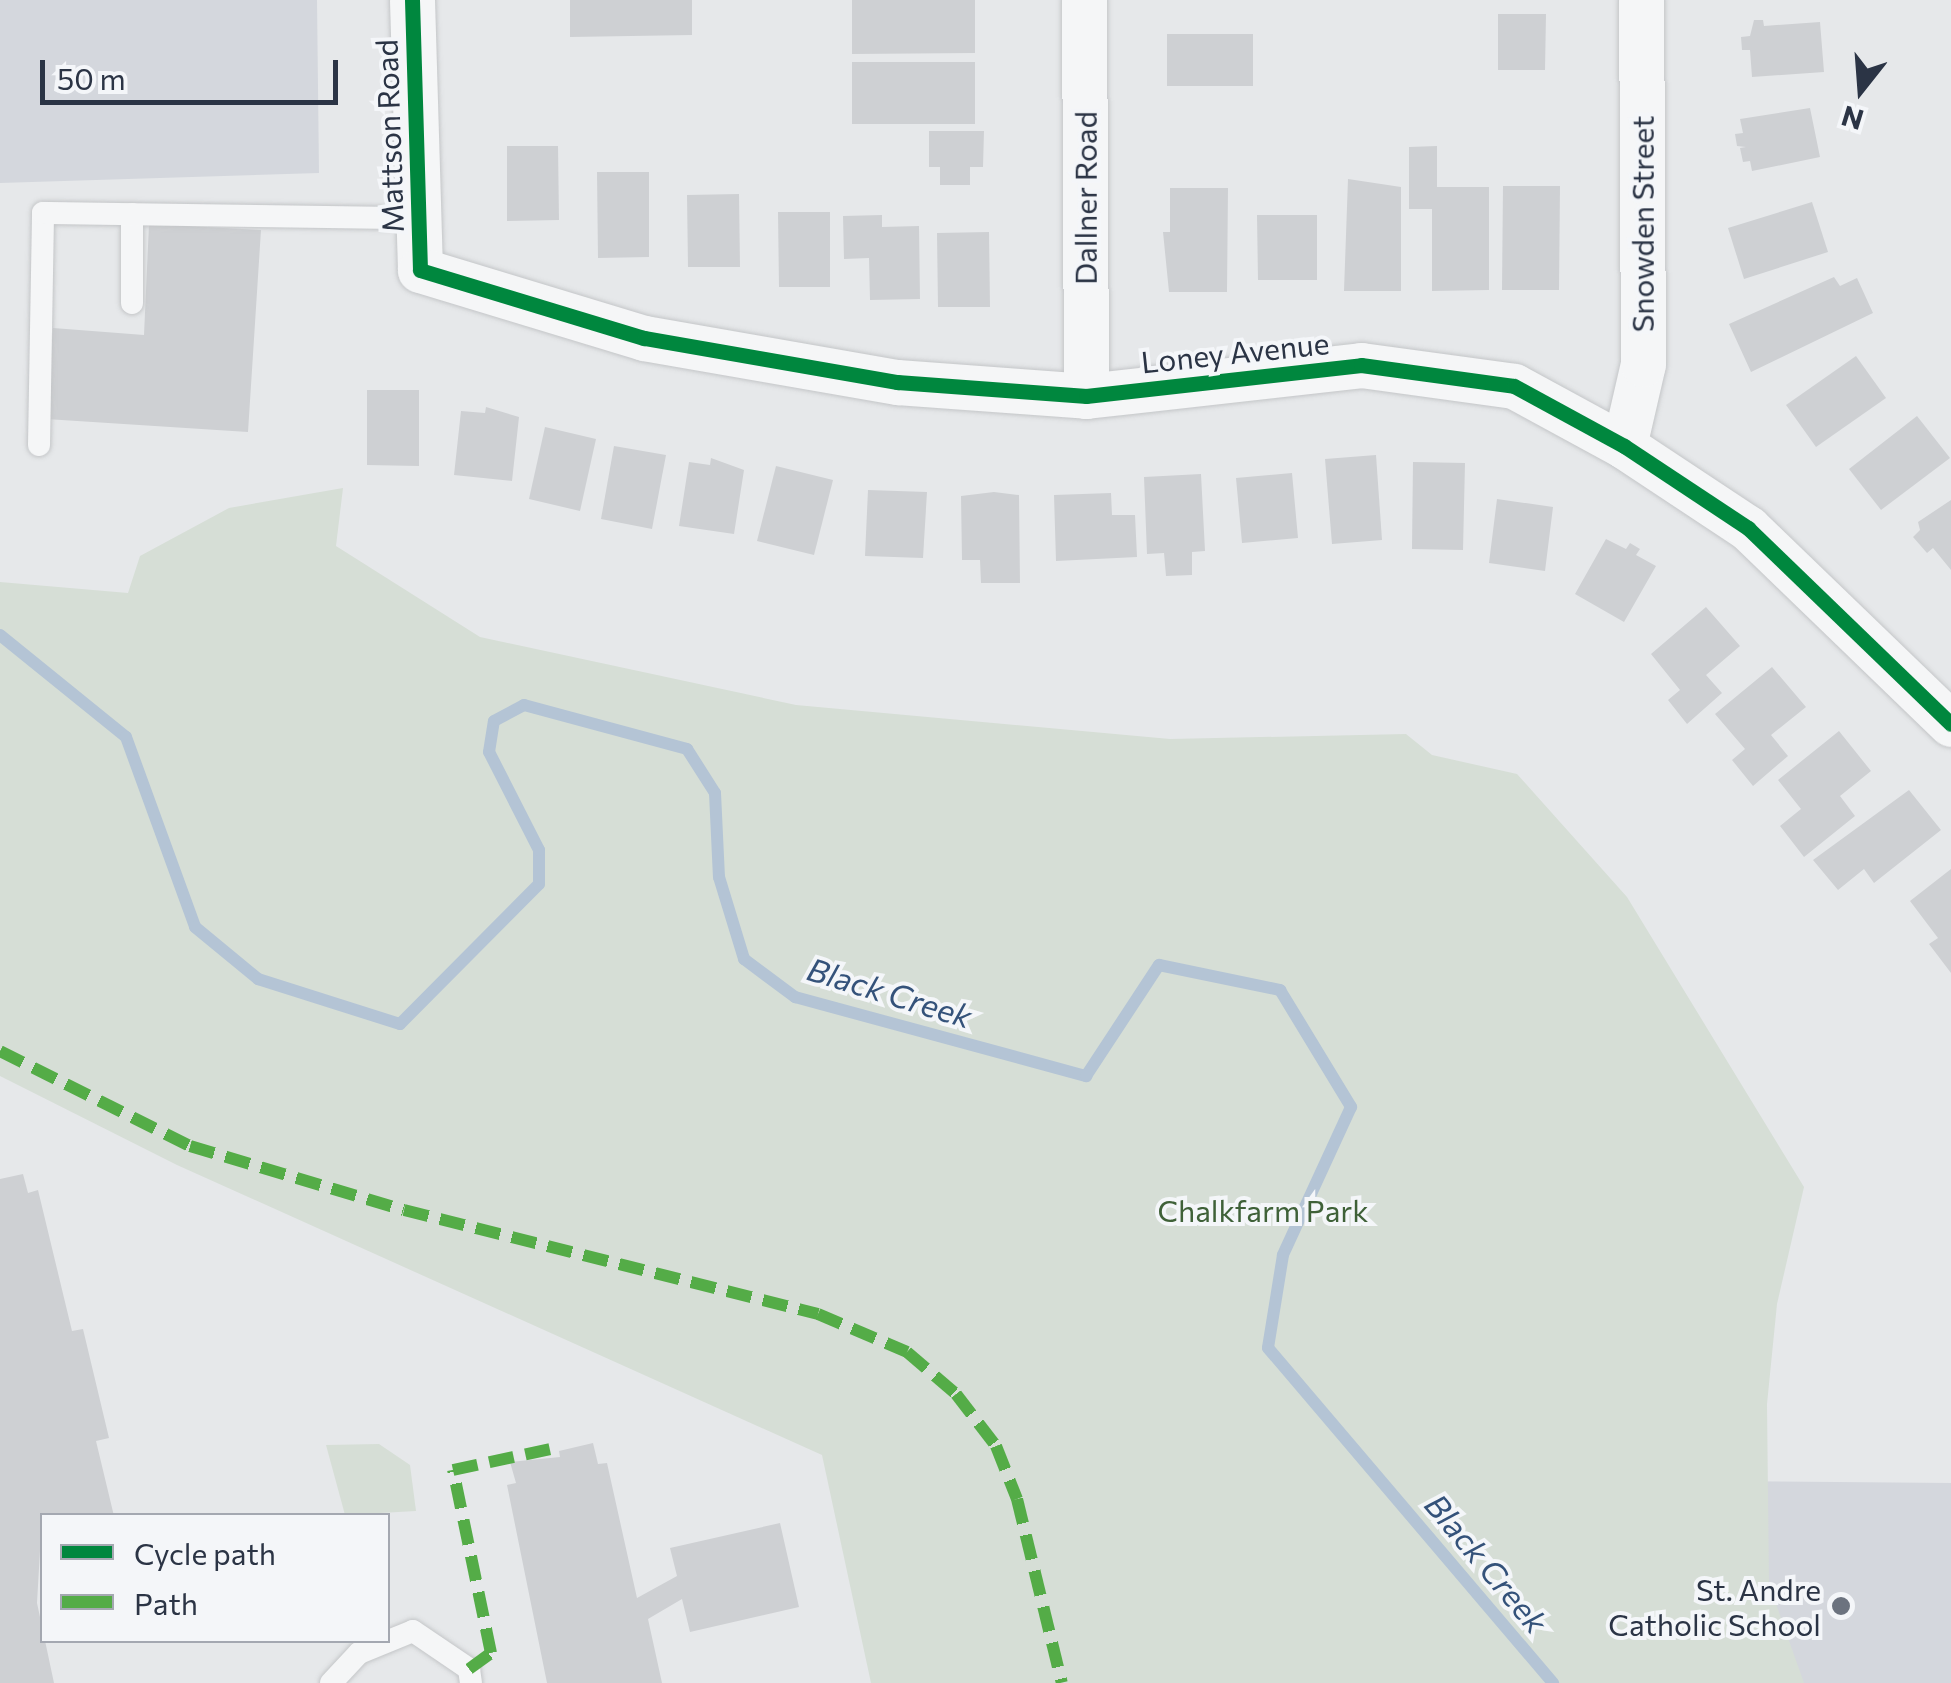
<!DOCTYPE html>
<html>
<head>
<meta charset="utf-8">
<style>
  body { margin:0 }
  #map { position:relative; width:1951px; height:1683px; overflow:hidden; background:#e6e8ea; font-family:Commissioner,sans-serif }
  div>[style] { position:absolute }
  [style*='--x'] { left:calc(var(--x)*1px); top:calc(var(--y)*1px); width:calc(var(--w)*1px); rotate:calc(var(--a)*1deg) }
  .built>* { inset:0; background:#d4d7dd }
  .green>* { inset:0; background:#d6ded6 }
  .stream>* { height:12px; margin:-6px; padding:0 6px; transform-origin:6px; border-radius:6px; background:#b4c4d5 }
  .building>* { inset:0; background:#ced0d3 }
  .roads { filter:drop-shadow(0 0 2px #c4c6c8) drop-shadow(0 0 2px #c4c6c8) }
  .lane>* { height:22px; margin:-11px; padding:0 11px; transform-origin:11px; border-radius:11px; background:#f5f6f7 }
  .street>* { height:45px; margin:-22.5px; padding:0 22.5px; transform-origin:22.5px; border-radius:22.5px; background:#f5f6f7 }
  .quiet>* { height:12px; margin-top:-6px; transform-origin:0; background:repeating-linear-gradient(90deg,#54ac47 0 25px,transparent 0 37px) }
  .cycleway>* { height:15px; margin:-7.5px; padding:0 7.5px; transform-origin:7.5px; border-radius:7.5px; background:#00873e }
  .dots>* { width:28px; height:28px; translate:-50% -50%; box-sizing:border-box; border:5px solid #f4f6f9; border-radius:50% }
  span { translate:-50% -50%; white-space:nowrap; text-align:center; line-height:1.15; -webkit-text-stroke:8px #f4f6f9; paint-order:stroke }
  .street-label { font-size:30px; color:#2b3445 }
  .park-label { font-size:30px; color:#3f6138 }
  .poi-label { font-size:30px; color:#2b3445 }
  .right { translate:-100% -50%; text-align:right }
  .water-label { font-size:32px; color:#34527a; font-style:italic }
  .legend { position:absolute; left:40px; top:1513px; width:350px; height:130px; box-sizing:border-box; background:#f4f6f9; border:2px solid #a4a8b1; margin:0; padding:12px 18px; list-style:none; font-size:30px; color:#2b3445 }
  .legend li { display:flex; align-items:center; gap:20px; height:50px }
  .legend b { width:50px; border:2px solid #a4a8b1 }
  .north { position:absolute; left:1811px; top:40px; width:100px; height:100px; -webkit-text-stroke:8px #f4f6f9; paint-order:stroke; rotate:197deg; font-size:28px; font-weight:700; line-height:40px; text-align:center; color:#2b3445 }
  .north::after { content:''; display:block; margin:auto; width:35px; height:45px; background:#2b3445; clip-path:polygon(50% 0,100% 100%,50% 72%,0 100%) }
  .scale { position:absolute; left:40px; top:60px; width:298px; height:45px; box-sizing:border-box; border:5px solid #2b3445; border-top:0; padding-left:12px; font-size:30px; line-height:35px; white-space:nowrap; color:#2b3445; -webkit-text-stroke:8px #f4f6f9; paint-order:stroke }
</style>
</head>
<body>
<div id="map">
  <div class="built">
    <div style="clip-path:polygon(0 0,317px 0,319px 173px,0 183px)"></div>
    <div style="clip-path:polygon(1710px 1481px,1951px 1483px,1951px 1683px,1758px 1683px)"></div>
  </div>
  <div class="green">
    <div style="clip-path:polygon(343px 488px,336px 546px,480px 637px,796px 705px,1170px 739px,1406px 734px,1432px 755px,1517px 774px,1627px 897px,1804px 1187px,1777px 1304px,1767px 1404px,1769px 1584px,1804px 1683px,871px 1683px,822px 1455px,177px 1165px,0 1076px,0 582px,128px 593px,140px 556px,229px 508px)"></div>
    <div style="clip-path:polygon(379px 1444px,410px 1465px,416px 1511px,345px 1515px,326px 1445px)"></div>
  </div>
  <div class="stream">
    <div style="--x:0;--y:635;--w:162;--a:39"></div>
    <div style="--x:126;--y:737;--w:202;--a:70"></div>
    <div style="--x:195;--y:927;--w:82;--a:39.5"></div>
    <div style="--x:258;--y:979;--w:149;--a:17.6"></div>
    <div style="--x:400;--y:1024;--w:197;--a:-45.2"></div>
    <div style="--x:539;--y:884;--w:34;--a:-90"></div>
    <div style="--x:539;--y:850;--w:110;--a:-117"></div>
    <div style="--x:489;--y:752;--w:31;--a:-81"></div>
    <div style="--x:494;--y:721;--w:34;--a:-28"></div>
    <div style="--x:524;--y:705;--w:169;--a:15.1"></div>
    <div style="--x:687;--y:749;--w:52;--a:57.5"></div>
    <div style="--x:715;--y:793;--w:84;--a:87.3"></div>
    <div style="--x:719;--y:877;--w:86;--a:73"></div>
    <div style="--x:744;--y:959;--w:64;--a:36.7"></div>
    <div style="--x:795;--y:997;--w:302;--a:15.2"></div>
    <div style="--x:1086;--y:1076;--w:133;--a:-56.7"></div>
    <div style="--x:1159;--y:965;--w:124;--a:11.7"></div>
    <div style="--x:1280;--y:990;--w:137;--a:58.7"></div>
    <div style="--x:1351;--y:1107;--w:163;--a:114.7"></div>
    <div style="--x:1283;--y:1255;--w:94;--a:99.2"></div>
    <div style="--x:1268;--y:1348;--w:440;--a:49.6"></div>
  </div>
  <div class="building">
    <div style="clip-path:polygon(570px 0,692px 0,692px 35px,570px 37px)"></div>
    <div style="clip-path:polygon(852px 0,975px 0,975px 53px,852px 54px)"></div>
    <div style="clip-path:polygon(1498px 14px,1546px 14px,1545px 70px,1498px 70px)"></div>
    <div style="clip-path:polygon(1754px 20px,1763px 20px,1764px 26px,1820px 22px,1824px 72px,1752px 77px,1750px 50px,1742px 50px,1741px 37px,1750px 36px)"></div>
    <div style="clip-path:polygon(1167px 34px,1253px 34px,1253px 86px,1167px 86px)"></div>
    <div style="clip-path:polygon(852px 62px,975px 62px,975px 124px,852px 124px)"></div>
    <div style="clip-path:polygon(1810px 108px,1820px 157px,1752px 171px,1750px 161px,1743px 162px,1740px 148px,1746px 147px,1737px 146px,1735px 134px,1743px 133px,1740px 119px)"></div>
    <div style="clip-path:polygon(929px 131px,984px 131px,983px 167px,970px 167px,970px 185px,940px 185px,940px 167px,929px 167px)"></div>
    <div style="clip-path:polygon(507px 146px,558px 146px,559px 220px,507px 221px)"></div>
    <div style="clip-path:polygon(1437px 146px,1437px 187px,1489px 187px,1489px 290px,1432px 291px,1432px 209px,1409px 209px,1409px 147px)"></div>
    <div style="clip-path:polygon(597px 172px,649px 172px,649px 257px,598px 258px)"></div>
    <div style="clip-path:polygon(1348px 179px,1401px 187px,1401px 291px,1344px 291px)"></div>
    <div style="clip-path:polygon(1503px 186px,1560px 186px,1559px 290px,1502px 290px)"></div>
    <div style="clip-path:polygon(1170px 188px,1228px 188px,1227px 292px,1169px 292px,1163px 232px,1170px 232px)"></div>
    <div style="clip-path:polygon(739px 194px,740px 267px,688px 267px,687px 195px)"></div>
    <div style="clip-path:polygon(1812px 202px,1828px 252px,1744px 279px,1728px 228px)"></div>
    <div style="clip-path:polygon(778px 212px,830px 212px,830px 287px,779px 287px)"></div>
    <div style="clip-path:polygon(882px 215px,882px 227px,919px 226px,920px 299px,870px 300px,869px 258px,844px 259px,843px 216px)"></div>
    <div style="clip-path:polygon(1257px 215px,1317px 215px,1317px 280px,1258px 280px)"></div>
    <div style="clip-path:polygon(149px 224px,261px 230px,248px 432px,46px 419px,53px 328px,144px 335px)"></div>
    <div style="clip-path:polygon(989px 232px,990px 307px,938px 307px,937px 233px)"></div>
    <div style="clip-path:polygon(1834px 277px,1840px 286px,1857px 278px,1873px 313px,1751px 372px,1729px 324px)"></div>
    <div style="clip-path:polygon(1856px 356px,1886px 398px,1816px 447px,1786px 405px)"></div>
    <div style="clip-path:polygon(367px 390px,419px 390px,419px 466px,367px 465px)"></div>
    <div style="clip-path:polygon(486px 407px,519px 417px,512px 481px,454px 475px,461px 411px,485px 413px)"></div>
    <div style="clip-path:polygon(1917px 416px,1950px 458px,1881px 510px,1849px 469px)"></div>
    <div style="clip-path:polygon(545px 427px,596px 439px,580px 511px,529px 499px)"></div>
    <div style="clip-path:polygon(614px 446px,666px 455px,652px 529px,601px 519px)"></div>
    <div style="clip-path:polygon(1376px 455px,1382px 540px,1332px 544px,1325px 459px)"></div>
    <div style="clip-path:polygon(711px 458px,744px 470px,734px 534px,679px 526px,689px 462px,710px 465px)"></div>
    <div style="clip-path:polygon(1413px 462px,1465px 463px,1463px 550px,1412px 549px)"></div>
    <div style="clip-path:polygon(776px 466px,833px 480px,814px 555px,757px 541px)"></div>
    <div style="clip-path:polygon(1292px 473px,1298px 538px,1242px 543px,1236px 478px)"></div>
    <div style="clip-path:polygon(1201px 474px,1205px 551px,1192px 552px,1192px 575px,1166px 576px,1164px 553px,1147px 554px,1144px 477px)"></div>
    <div style="clip-path:polygon(868px 490px,927px 492px,923px 558px,865px 556px)"></div>
    <div style="clip-path:polygon(994px 492px,1019px 495px,1020px 583px,981px 583px,980px 560px,962px 560px,961px 496px)"></div>
    <div style="clip-path:polygon(1111px 493px,1112px 515px,1135px 515px,1137px 557px,1056px 561px,1054px 495px)"></div>
    <div style="clip-path:polygon(1497px 499px,1553px 507px,1545px 571px,1489px 563px)"></div>
    <div style="clip-path:polygon(1951px 500px,1951px 570px,1933px 548px,1927px 553px,1913px 537px,1920px 530px,1918px 522px)"></div>
    <div style="clip-path:polygon(1606px 539px,1626px 549px,1630px 543px,1640px 549px,1636px 555px,1656px 566px,1624px 622px,1575px 594px)"></div>
    <div style="clip-path:polygon(1706px 607px,1740px 646px,1706px 675px,1722px 693px,1687px 724px,1668px 700px,1680px 690px,1651px 654px)"></div>
    <div style="clip-path:polygon(1772px 667px,1806px 707px,1771px 735px,1788px 756px,1753px 786px,1732px 760px,1745px 749px,1715px 714px)"></div>
    <div style="clip-path:polygon(1839px 731px,1871px 771px,1840px 796px,1855px 816px,1804px 857px,1780px 826px,1801px 809px,1778px 780px)"></div>
    <div style="clip-path:polygon(1909px 790px,1941px 830px,1874px 883px,1864px 869px,1838px 890px,1813px 860px)"></div>
    <div style="clip-path:polygon(1951px 869px,1951px 973px,1929px 944px,1938px 938px,1910px 901px)"></div>
    <div style="clip-path:polygon(23px 1174px,28px 1193px,38px 1190px,72px 1331px,83px 1329px,109px 1438px,96px 1441px,114px 1516px,42px 1516px,37px 1603px,54px 1683px,0 1683px,0 1179px)"></div>
    <div style="clip-path:polygon(593px 1443px,598px 1464px,607px 1463px,637px 1598px,677px 1576px,670px 1548px,780px 1523px,799px 1607px,690px 1632px,682px 1599px,648px 1619px,662px 1683px,547px 1683px,507px 1485px,516px 1483px,510px 1462px,560px 1457px,559px 1451px)"></div>
  </div>
  <div class="roads">
    <div class="lane">
      <div style="--x:132;--y:214;--w:89;--a:90"></div>
      <div style="--x:39;--y:445;--w:232;--a:-89"></div>
      <div style="--x:43;--y:213;--w:376;--a:0.8"></div>
      <div style="--x:331;--y:1683;--w:41;--a:-47"></div>
      <div style="--x:359;--y:1653;--w:58;--a:-22.2"></div>
      <div style="--x:413;--y:1631;--w:68;--a:34.2"></div>
      <div style="--x:469;--y:1669;--w:14;--a:82"></div>
    </div>
    <div class="street">
      <div style="--x:412;--y:0;--w:270;--a:88.3"></div>
      <div style="--x:420;--y:270;--w:234;--a:16.9"></div>
      <div style="--x:644;--y:338;--w:257;--a:9.9"></div>
      <div style="--x:897;--y:382;--w:190;--a:4.2"></div>
      <div style="--x:1086;--y:396;--w:277;--a:-6.4"></div>
      <div style="--x:1361;--y:365;--w:154;--a:7.8"></div>
      <div style="--x:1514;--y:386;--w:125;--a:28.6"></div>
      <div style="--x:1624;--y:446;--w:149;--a:33.5"></div>
      <div style="--x:1748;--y:528;--w:282;--a:44"></div>
      <div style="--x:1084;--y:0;--w:396;--a:89.7"></div>
      <div style="--x:1624;--y:446;--w:84;--a:-77"></div>
      <div style="--x:1643;--y:364;--w:364;--a:-90.3"></div>
    </div>
  </div>
  <div class="quiet">
    <div style="--x:0;--y:1051;--w:212;--a:26.6"></div>
    <div style="--x:190;--y:1146;--w:223;--a:16.7"></div>
    <div style="--x:404;--y:1210;--w:427;--a:14.1"></div>
    <div style="--x:818;--y:1314;--w:97;--a:23.1"></div>
    <div style="--x:907;--y:1352;--w:65;--a:40.6"></div>
    <div style="--x:956;--y:1394;--w:66;--a:52.4"></div>
    <div style="--x:996;--y:1446;--w:57;--a:68.4"></div>
    <div style="--x:1017;--y:1499;--w:189;--a:76.3"></div>
    <div style="--x:469;--y:1669;--w:27;--a:-36"></div>
    <div style="--x:491;--y:1653;--w:187;--a:-101.7"></div>
    <div style="--x:453;--y:1470;--w:104;--a:-12.2"></div>
  </div>
  <div class="cycleway">
    <div style="--x:412;--y:0;--w:270;--a:88.3"></div>
    <div style="--x:420;--y:270;--w:234;--a:16.9"></div>
    <div style="--x:644;--y:338;--w:257;--a:9.9"></div>
    <div style="--x:897;--y:382;--w:190;--a:4.2"></div>
    <div style="--x:1086;--y:396;--w:277;--a:-6.4"></div>
    <div style="--x:1361;--y:365;--w:154;--a:7.8"></div>
    <div style="--x:1514;--y:386;--w:125;--a:28.6"></div>
    <div style="--x:1624;--y:446;--w:149;--a:33.5"></div>
    <div style="--x:1748;--y:528;--w:282;--a:44"></div>
  </div>
  <div class="dots">
    <div style="left:1841px;top:1606px;background:#6c737f"></div>
  </div>
  <div class="street-label">
    <span style="left:389px;top:136px;rotate:-92deg">Mattson Road</span>
    <span style="left:1085px;top:198px;rotate:-90deg">Dallner Road</span>
    <span style="left:1642px;top:224px;rotate:-90deg">Snowden Street</span>
    <span style="left:1235px;top:352px;rotate:-6deg">Loney Avenue</span>
  </div>
  <div class="park-label">
    <span style="left:1263px;top:1210px">Chalkfarm Park</span>
  </div>
  <div class="poi-label">
    <span class="right" style="left:1821px;top:1606px">St. Andre<br>Catholic School</span>
  </div>
  <div class="water-label">
    <span style="left:890px;top:992px;rotate:17deg">Black Creek</span>
    <span style="left:1487px;top:1563px;rotate:50deg">Black Creek</span>
  </div>
  <ul class="legend">
  <li><b style="height:12px;background:#00873e"></b>Cycle path</li>
  <li><b style="height:12px;background:#54ac47"></b>Path</li>
  </ul>
  <div class="north">N</div>
  <div class="scale">50 m</div>
</div>
</body>
</html>
